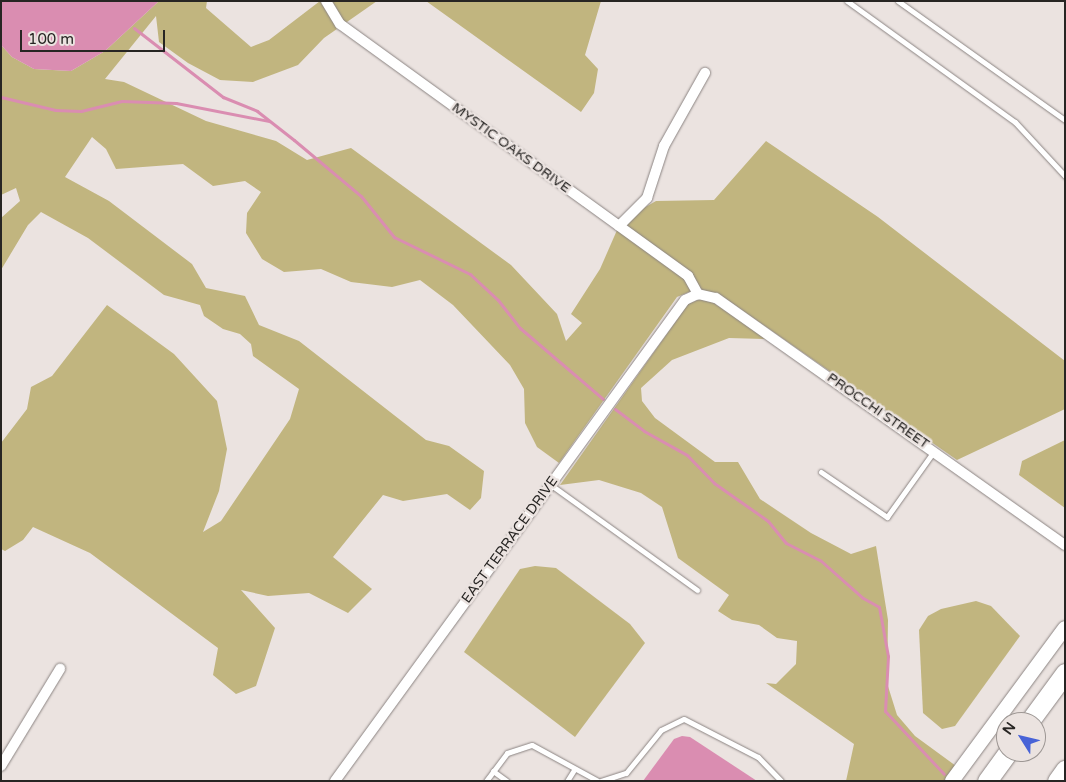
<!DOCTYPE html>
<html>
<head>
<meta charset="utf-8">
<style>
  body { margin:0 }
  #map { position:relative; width:1066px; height:782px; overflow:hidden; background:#ebe3e0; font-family:"Varela Round",sans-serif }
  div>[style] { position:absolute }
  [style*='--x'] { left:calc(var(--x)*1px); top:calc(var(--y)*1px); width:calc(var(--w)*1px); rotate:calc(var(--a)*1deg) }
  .green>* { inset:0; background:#c1b57f }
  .water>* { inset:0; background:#da8db1 }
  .stream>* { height:3px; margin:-1.5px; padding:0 1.5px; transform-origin:1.5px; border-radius:1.5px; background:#da8db1 }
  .roads { filter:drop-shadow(0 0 1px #8b8482) drop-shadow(0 0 1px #8b8482) }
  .lane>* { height:5px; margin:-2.5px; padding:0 2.5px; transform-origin:2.5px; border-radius:2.5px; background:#fff }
  .street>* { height:10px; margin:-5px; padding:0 5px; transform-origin:5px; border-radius:5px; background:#fff }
  .secondary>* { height:14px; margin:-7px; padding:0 7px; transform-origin:7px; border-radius:7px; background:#fff }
  .highway>* { height:19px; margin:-9.5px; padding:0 9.5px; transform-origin:9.5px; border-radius:9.5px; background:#fff }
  span { translate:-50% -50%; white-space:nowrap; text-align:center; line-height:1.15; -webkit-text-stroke:5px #ebe3e0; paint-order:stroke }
  .street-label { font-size:14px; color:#272523 }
  .frame { position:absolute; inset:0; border:2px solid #272523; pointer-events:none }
  .north { position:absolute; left:996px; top:712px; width:50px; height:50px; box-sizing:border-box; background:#ebe3e0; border:1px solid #9d9794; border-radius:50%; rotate:306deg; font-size:14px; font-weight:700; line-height:20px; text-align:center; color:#272523 }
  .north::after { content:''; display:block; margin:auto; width:18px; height:22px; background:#4863d7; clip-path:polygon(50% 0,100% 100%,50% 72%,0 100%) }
  .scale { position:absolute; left:20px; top:30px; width:145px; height:22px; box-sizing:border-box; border:2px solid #272523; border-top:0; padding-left:6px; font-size:15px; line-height:18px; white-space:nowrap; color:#272523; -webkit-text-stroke:4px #ebe3e0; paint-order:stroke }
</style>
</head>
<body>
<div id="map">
  <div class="green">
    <div style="clip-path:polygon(159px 1px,207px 1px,206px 8px,251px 47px,269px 40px,320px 1px,377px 1px,324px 38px,298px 65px,253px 82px,220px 80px,188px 63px,159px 42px,156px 16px,105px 79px,124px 82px,206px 121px,276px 141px,307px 160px,351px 148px,511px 265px,557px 314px,566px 341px,582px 323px,571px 314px,600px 269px,621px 221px,656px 201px,714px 200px,766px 141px,878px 217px,1065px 361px,1065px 409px,957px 460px,719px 294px,696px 289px,677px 297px,559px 463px,537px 447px,525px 423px,524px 389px,510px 365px,453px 305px,420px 280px,392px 287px,351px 282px,321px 269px,284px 272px,262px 259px,246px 233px,247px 213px,261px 192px,245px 181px,213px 186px,183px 164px,116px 169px,106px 149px,92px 137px,65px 177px,109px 201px,192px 264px,206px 288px,245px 296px,259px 325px,299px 341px,426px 440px,449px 446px,484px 471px,481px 498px,470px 510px,447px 494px,403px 501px,383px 495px,333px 557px,372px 589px,348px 613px,309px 593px,268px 596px,241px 590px,275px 628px,256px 686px,236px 694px,213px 675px,218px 648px,90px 553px,33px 527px,23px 540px,5px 551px,1px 549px,1px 443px,27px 409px,31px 387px,52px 376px,107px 305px,174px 354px,217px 401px,227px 449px,219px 491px,203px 532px,221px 521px,290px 419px,299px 389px,253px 356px,251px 344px,240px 334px,223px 329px,204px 316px,200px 305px,164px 295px,88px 238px,41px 212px,28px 225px,1px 270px,1px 218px,20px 201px,16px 188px,1px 195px,1px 45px,12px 57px,34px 69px,71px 71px,105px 51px)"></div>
    <div style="clip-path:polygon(426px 1px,601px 1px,585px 55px,598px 69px,594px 93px,581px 112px)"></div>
    <div style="clip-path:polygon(700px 299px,714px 303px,767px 339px,729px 338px,672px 360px,641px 388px,642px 401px,655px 418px,715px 462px,738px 462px,760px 499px,811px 533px,851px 554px,876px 546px,888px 620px,887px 683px,897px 715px,915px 736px,956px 766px,945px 781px,846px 781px,854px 744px,766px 683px,776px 684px,796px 664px,797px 641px,777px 638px,759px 625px,732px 620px,718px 611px,729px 595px,678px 558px,662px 507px,641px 493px,599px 480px,560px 485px,688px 304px)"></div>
    <div style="clip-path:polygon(1065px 440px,1065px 508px,1019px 475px,1022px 461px)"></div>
    <div style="clip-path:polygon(535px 566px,556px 568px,630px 624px,645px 643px,575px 737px,464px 652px,520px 569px)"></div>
    <div style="clip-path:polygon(976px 601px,991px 606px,1020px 636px,955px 726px,942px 729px,923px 713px,919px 630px,928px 616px,941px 609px)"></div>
  </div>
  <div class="water">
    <div style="clip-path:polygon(1px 1px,159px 1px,105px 51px,71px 71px,34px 69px,12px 57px,1px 45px)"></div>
    <div style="clip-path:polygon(682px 736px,690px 737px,757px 781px,643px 781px,674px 739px)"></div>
  </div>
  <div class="stream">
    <div style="--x:134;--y:28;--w:113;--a:37.8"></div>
    <div style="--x:223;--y:97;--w:37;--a:22"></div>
    <div style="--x:257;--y:111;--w:47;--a:38.1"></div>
    <div style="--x:294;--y:140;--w:87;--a:39.9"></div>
    <div style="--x:361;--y:196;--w:53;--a:51.2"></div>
    <div style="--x:394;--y:237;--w:85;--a:26"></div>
    <div style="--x:470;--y:274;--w:38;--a:43"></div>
    <div style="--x:498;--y:300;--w:36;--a:52"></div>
    <div style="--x:520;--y:328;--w:109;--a:40.5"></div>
    <div style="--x:1;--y:97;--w:56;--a:13.5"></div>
    <div style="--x:55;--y:110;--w:26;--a:2"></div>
    <div style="--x:81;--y:111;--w:42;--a:-13.7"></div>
    <div style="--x:122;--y:101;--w:54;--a:2.1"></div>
    <div style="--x:176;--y:103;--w:95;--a:11"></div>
    <div style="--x:615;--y:409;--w:36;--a:37"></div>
    <div style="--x:644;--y:431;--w:49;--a:29.2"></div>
    <div style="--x:687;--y:455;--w:39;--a:46"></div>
    <div style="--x:714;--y:483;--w:66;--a:35.1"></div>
    <div style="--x:768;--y:521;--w:28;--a:51"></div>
    <div style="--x:786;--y:543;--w:38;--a:27"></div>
    <div style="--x:820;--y:560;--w:57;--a:41.5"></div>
    <div style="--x:863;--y:598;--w:18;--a:29"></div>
    <div style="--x:879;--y:607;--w:50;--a:79.6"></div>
    <div style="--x:888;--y:656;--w:55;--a:93.1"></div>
    <div style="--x:885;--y:711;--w:86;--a:46.9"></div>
  </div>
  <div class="roads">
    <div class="lane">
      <div style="--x:847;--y:1;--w:207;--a:35.8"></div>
      <div style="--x:1015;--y:122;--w:74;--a:47.2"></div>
      <div style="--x:898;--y:1;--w:205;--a:35.5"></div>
      <div style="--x:821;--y:472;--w:80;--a:34.3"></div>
      <div style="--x:887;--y:517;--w:81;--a:-54.5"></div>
      <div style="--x:551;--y:485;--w:180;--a:35.7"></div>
      <div style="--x:493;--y:771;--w:17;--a:36"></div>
      <div style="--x:486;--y:781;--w:35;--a:-53"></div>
      <div style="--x:507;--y:753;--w:26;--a:-18"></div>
      <div style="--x:532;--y:745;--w:75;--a:28.6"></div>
      <div style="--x:567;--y:781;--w:13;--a:-58"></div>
      <div style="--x:601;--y:781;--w:26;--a:-18"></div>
      <div style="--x:626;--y:773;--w:55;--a:-50.9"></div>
      <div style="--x:661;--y:730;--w:25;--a:-26"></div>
      <div style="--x:684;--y:719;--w:83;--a:27.2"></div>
      <div style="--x:758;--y:757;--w:33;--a:46"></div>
    </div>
    <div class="street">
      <div style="--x:326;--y:1;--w:27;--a:59"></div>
      <div style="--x:340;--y:24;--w:430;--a:35.9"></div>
      <div style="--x:688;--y:276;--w:21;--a:61"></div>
      <div style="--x:619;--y:226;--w:40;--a:-45"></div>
      <div style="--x:647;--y:198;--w:55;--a:-71.9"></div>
      <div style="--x:664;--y:146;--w:84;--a:-60.7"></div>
      <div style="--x:1;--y:766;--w:114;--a:-58.7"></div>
      <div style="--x:335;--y:781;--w:595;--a:-53.96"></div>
      <div style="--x:685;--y:300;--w:14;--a:-25"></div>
      <div style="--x:698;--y:294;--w:18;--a:13"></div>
      <div style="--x:716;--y:298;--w:428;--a:35.3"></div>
    </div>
    <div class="secondary">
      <div style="--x:952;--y:781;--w:190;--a:-53.6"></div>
    </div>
    <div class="highway">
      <div style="--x:1029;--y:722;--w:61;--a:-53.7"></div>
      <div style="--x:987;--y:781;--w:36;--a:-54"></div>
      <div style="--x:1057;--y:781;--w:14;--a:-54"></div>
    </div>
  </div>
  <div class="street-label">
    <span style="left:511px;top:148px;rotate:36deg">MYSTIC OAKS DRIVE</span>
    <span style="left:878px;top:411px;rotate:35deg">PROCCHI STREET</span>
    <span style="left:510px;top:540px;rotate:-54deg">EAST TERRACE DRIVE</span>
  </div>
  <div class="frame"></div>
  <div class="north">N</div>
  <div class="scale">100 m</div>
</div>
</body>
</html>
